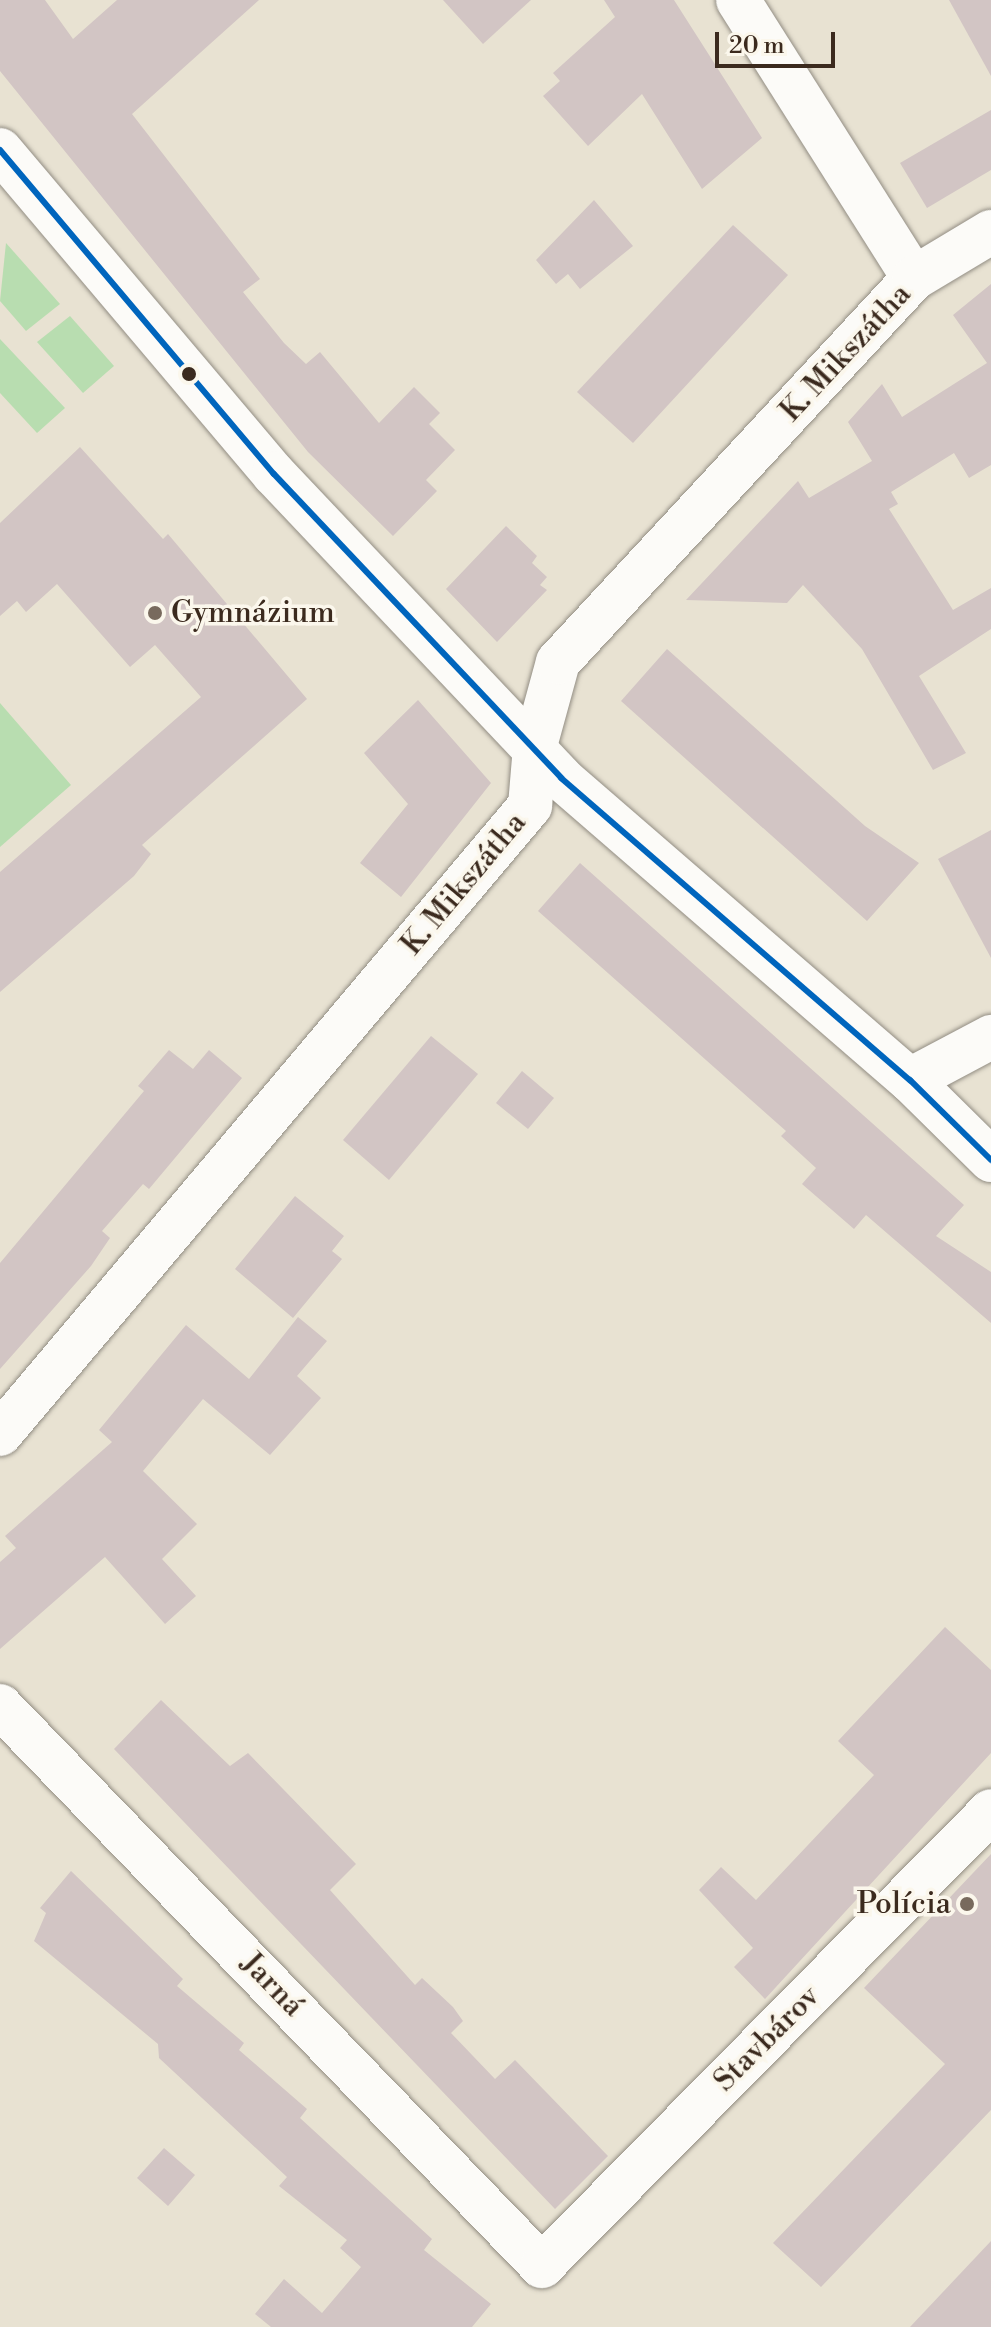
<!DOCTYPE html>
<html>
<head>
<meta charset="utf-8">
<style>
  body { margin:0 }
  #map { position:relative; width:991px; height:2327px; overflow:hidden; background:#e8e2d2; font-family:"Libre Bodoni",serif }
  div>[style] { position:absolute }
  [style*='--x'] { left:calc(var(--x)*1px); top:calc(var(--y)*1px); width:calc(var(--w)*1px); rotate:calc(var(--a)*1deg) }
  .green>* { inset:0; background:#b8ddb0 }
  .building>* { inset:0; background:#d2c5c4 }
  .roads { filter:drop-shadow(0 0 2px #928d83) drop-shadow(0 0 2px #928d83) }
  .minor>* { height:44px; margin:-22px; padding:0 22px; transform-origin:22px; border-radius:22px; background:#fcfbf8 }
  .bus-1>* { height:6px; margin:-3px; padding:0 3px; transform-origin:3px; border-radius:3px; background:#0065bd }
  .dots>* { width:22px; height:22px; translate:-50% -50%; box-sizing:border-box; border:4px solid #fbf7ec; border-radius:50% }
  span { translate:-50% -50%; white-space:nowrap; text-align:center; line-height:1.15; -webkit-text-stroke:7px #fbf7ec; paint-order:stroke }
  .street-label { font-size:30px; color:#3b2a1e }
  .poi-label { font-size:30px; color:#3b2a1e }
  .left { translate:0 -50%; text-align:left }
  .right { translate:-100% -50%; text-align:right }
  .scale { position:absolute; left:715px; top:32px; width:120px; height:36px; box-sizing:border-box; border:4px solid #3b2a1e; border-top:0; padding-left:10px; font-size:24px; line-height:28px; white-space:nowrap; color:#3b2a1e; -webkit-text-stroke:6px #fbf7ec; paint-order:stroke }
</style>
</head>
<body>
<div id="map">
  <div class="green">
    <div style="clip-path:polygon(6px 243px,60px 304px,26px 331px,0 301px)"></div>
    <div style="clip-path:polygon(70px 316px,114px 366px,83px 393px,37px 342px)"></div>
    <div style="clip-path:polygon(0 339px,65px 408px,37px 433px,0 393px)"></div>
    <div style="clip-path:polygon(0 703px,71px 785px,0 847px)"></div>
  </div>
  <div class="building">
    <div style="clip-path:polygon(0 0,45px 0,73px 39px,117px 0,259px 0,132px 114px,260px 279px,243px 292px,284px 343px,306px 364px,320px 352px,379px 423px,414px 387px,440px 413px,429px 424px,455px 450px,426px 480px,437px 491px,393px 536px,308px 452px,0 71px)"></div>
    <div style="clip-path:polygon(443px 0,531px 0,483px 44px)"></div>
    <div style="clip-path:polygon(604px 0,674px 0,762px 138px,702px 189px,642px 94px,588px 146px,543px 96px,560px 81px,553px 73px,615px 17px)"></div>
    <div style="clip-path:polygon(949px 0,991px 0,991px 76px)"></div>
    <div style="clip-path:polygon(991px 110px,991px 170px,927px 208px,900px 163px)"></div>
    <div style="clip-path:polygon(594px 200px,633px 246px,580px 289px,568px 274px,556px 284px,536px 260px)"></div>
    <div style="clip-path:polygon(733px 225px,788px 275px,633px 443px,577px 392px)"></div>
    <div style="clip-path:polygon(991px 284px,991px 465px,969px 478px,954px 453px,891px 492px,898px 504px,889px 509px,953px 610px,991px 588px,991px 629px,919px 676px,966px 753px,933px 770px,862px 649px,803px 585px,787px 603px,686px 600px,798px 481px,809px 498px,872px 461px,848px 422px,882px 384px,902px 417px,987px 363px,953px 315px)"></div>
    <div style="clip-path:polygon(80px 447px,163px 539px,168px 534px,307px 699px,142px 845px,151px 854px,134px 876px,0 992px,0 872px,201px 697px,155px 645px,130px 667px,57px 584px,26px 612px,17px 601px,0 616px,0 523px)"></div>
    <div style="clip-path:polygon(506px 526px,537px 556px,532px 563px,547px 577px,540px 585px,547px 590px,497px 642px,446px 589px)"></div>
    <div style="clip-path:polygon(667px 649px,865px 826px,919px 863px,867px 921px,621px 701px)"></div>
    <div style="clip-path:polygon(418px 700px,491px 783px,401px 897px,360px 863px,408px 804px,364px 753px)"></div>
    <div style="clip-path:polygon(991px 830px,991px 958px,938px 859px)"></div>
    <div style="clip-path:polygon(580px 863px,964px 1205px,936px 1236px,991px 1272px,991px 1323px,866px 1215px,854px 1229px,802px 1184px,816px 1168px,781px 1136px,786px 1131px,538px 911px)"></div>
    <div style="clip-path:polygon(431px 1036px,478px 1074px,389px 1180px,343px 1140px)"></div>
    <div style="clip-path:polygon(169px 1050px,193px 1069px,209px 1050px,242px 1078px,149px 1189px,143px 1184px,102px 1231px,110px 1238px,91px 1266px,0 1369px,0 1263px,144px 1091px,138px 1086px)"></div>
    <div style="clip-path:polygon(522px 1071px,554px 1098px,528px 1129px,496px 1103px)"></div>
    <div style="clip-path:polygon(295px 1196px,344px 1236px,332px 1251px,342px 1259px,293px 1318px,235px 1269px)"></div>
    <div style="clip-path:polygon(298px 1317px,327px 1341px,297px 1376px,321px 1398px,270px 1455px,203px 1399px,143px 1471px,197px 1524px,162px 1559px,196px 1596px,165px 1624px,105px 1557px,0 1649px,0 1562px,16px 1548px,5px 1536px,112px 1442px,99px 1430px,186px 1325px,249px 1379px)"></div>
    <div style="clip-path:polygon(945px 1627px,991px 1670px,991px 1753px,765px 1999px,734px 1967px,753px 1948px,699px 1890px,721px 1867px,756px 1900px,874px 1775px,838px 1741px)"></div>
    <div style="clip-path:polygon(161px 1700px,230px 1766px,248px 1753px,356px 1864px,330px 1890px,415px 1985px,422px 1978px,453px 2007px,463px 2021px,451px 2033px,495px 2079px,515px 2060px,608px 2156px,555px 2209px,114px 1749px)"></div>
    <div style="clip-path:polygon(991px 1854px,991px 2110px,821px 2287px,773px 2243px,945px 2064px,864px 1988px)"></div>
    <div style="clip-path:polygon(71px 1871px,183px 1979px,177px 1986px,244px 2043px,239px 2050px,307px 2109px,300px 2118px,432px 2239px,424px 2250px,491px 2304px,472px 2327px,271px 2327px,255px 2314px,284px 2279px,322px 2313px,361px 2267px,340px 2248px,347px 2240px,279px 2186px,287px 2177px,159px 2058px,158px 2044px,34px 1941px,46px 1913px,40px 1908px)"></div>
    <div style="clip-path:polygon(164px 2148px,195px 2175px,168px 2206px,137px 2178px)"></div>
    <div style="clip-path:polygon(991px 2241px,991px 2327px,910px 2327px)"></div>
  </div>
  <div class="roads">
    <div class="minor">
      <div style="--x:738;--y:0;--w:329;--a:57.7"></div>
      <div style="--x:0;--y:150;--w:424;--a:49.8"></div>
      <div style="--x:274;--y:474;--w:418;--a:46.6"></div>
      <div style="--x:561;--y:778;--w:462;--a:40.9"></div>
      <div style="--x:910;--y:1080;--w:114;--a:44.6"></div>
      <div style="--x:910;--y:1080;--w:92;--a:-28"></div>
      <div style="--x:0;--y:1434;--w:822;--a:-49.84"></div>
      <div style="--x:530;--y:806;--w:60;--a:-85.2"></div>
      <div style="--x:535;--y:746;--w:87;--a:-74.7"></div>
      <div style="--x:558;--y:662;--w:524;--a:-47.17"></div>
      <div style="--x:914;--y:278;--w:90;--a:-30.9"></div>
      <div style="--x:0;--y:1706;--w:779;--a:45.94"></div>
      <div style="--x:542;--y:2266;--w:639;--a:-45.38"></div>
    </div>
  </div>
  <div class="bus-1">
    <div style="--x:0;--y:150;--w:424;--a:49.8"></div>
    <div style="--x:274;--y:474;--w:418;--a:46.6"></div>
    <div style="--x:561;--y:778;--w:462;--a:40.9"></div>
    <div style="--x:910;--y:1080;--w:114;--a:44.6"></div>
  </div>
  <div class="dots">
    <div style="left:189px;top:374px;background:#3b2a1e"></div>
    <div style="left:155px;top:613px;background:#786a5d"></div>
    <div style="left:967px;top:1904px;background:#786a5d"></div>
  </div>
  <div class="street-label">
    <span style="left:846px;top:353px;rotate:-47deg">K. Mikszátha</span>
    <span style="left:464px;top:884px;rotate:-50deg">K. Mikszátha</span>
    <span style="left:272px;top:1985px;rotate:46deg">Jarná</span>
    <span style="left:767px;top:2039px;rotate:-45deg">Stavbárov</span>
  </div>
  <div class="poi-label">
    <span class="left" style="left:171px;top:613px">Gymnázium</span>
    <span class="right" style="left:951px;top:1904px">Polícia</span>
  </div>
  <div class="scale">20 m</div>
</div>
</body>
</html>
